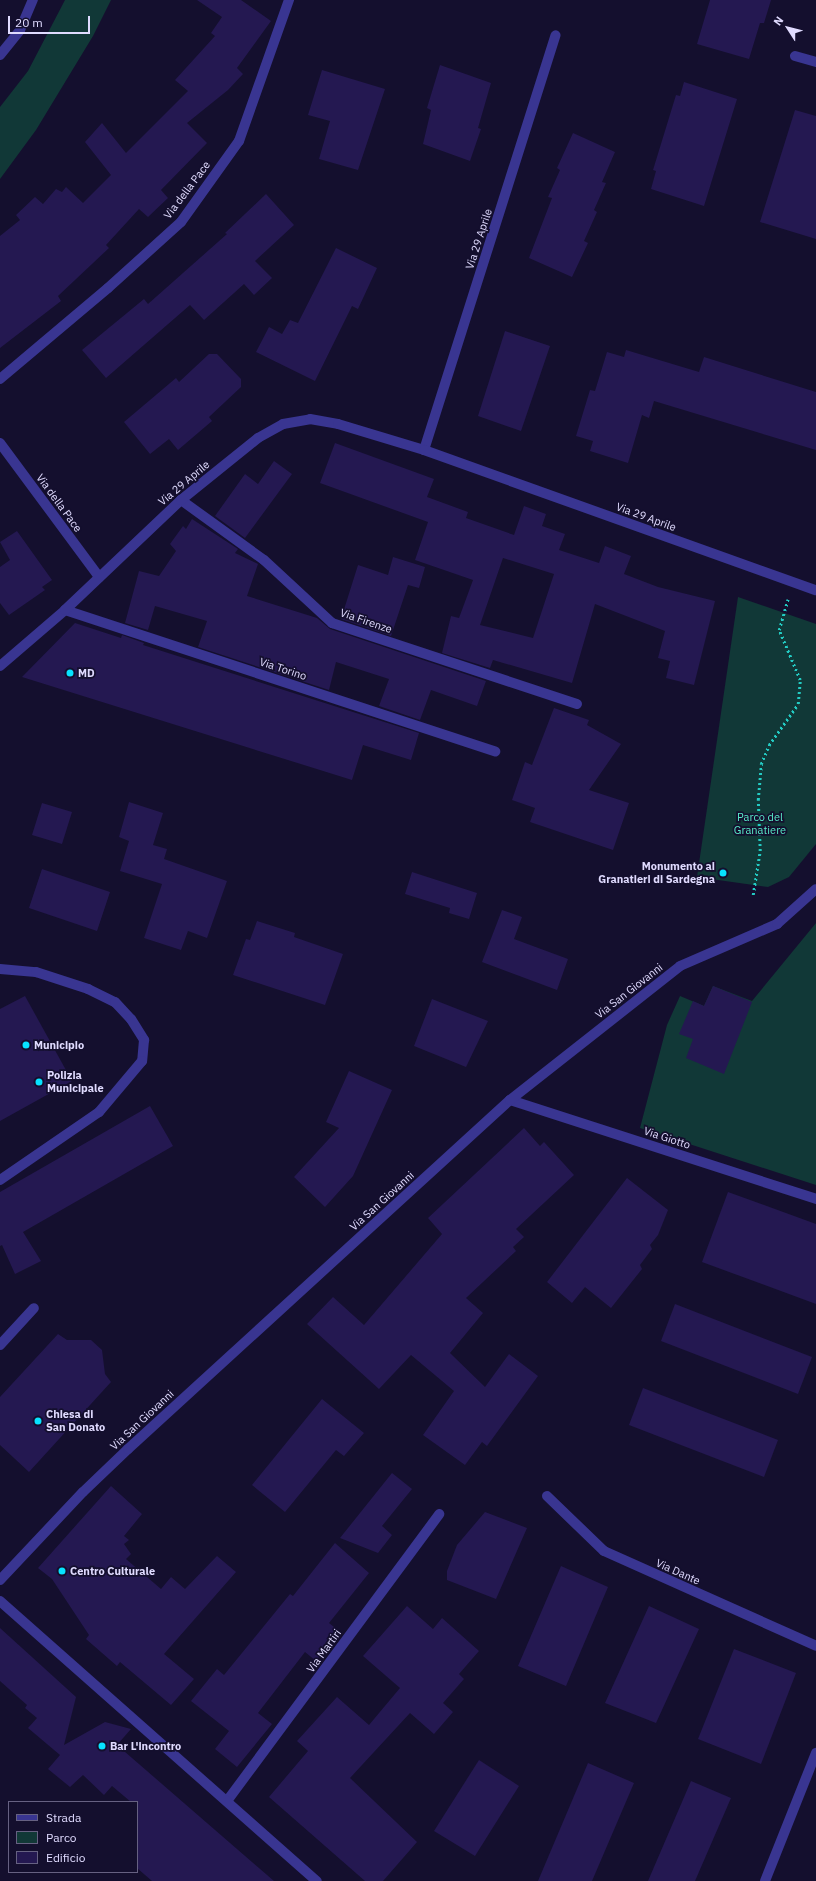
<!DOCTYPE html>
<html>
<head>
<meta charset="utf-8">
<style>
  body { margin:0 }
  #map { position:relative; width:816px; height:1881px; overflow:hidden; background:#140f2e; font-family:"IBM Plex Sans",sans-serif }
  div>[style] { position:absolute }
  [style*='--x'] { left:calc(var(--x)*1px); top:calc(var(--y)*1px); width:calc(var(--w)*1px); rotate:calc(var(--a)*1deg) }
  .green>* { inset:0; background:#113837 }
  .building>* { inset:0; background:#241851 }
  .path>* { height:2.5px; margin-top:-1.25px; transform-origin:0; background:repeating-linear-gradient(90deg,#23cbc3 0 2px,transparent 0 5px) }
  .minor>* { height:10px; margin:-5px; padding:0 5px; transform-origin:5px; border-radius:5px; background:#393591 }
  .tertiary>* { height:10px; margin:-5px; padding:0 5px; transform-origin:5px; border-radius:5px; background:#393591 }
  .dots>* { width:11px; height:11px; translate:-50% -50%; box-sizing:border-box; border:2px solid #140f2e; border-radius:50% }
  span { translate:-50% -50%; white-space:nowrap; text-align:center; line-height:1.15; -webkit-text-stroke:3.5px #140f2e; paint-order:stroke }
  .street-label { font-size:11px; color:#e0dbff }
  .poi-label { font-size:11px; color:#e0dbff; font-weight:700 }
  .left { translate:0 -50%; text-align:left }
  .right { translate:-100% -50%; text-align:right }
  .park-label { font-size:11px; color:#59edca }
  .legend { position:absolute; left:8px; top:1801px; width:130px; height:72px; box-sizing:border-box; background:#140f2e; border:1px solid #666182; margin:0; padding:5px 7px; list-style:none; font-size:12px; color:#e0dbff }
  .legend li { display:flex; align-items:center; gap:8px; height:20px }
  .legend b { width:20px; border:1px solid #666182 }
  .north { position:absolute; left:768px; top:8px; width:40px; height:40px; -webkit-text-stroke:3px #140f2e; paint-order:stroke; rotate:306deg; font-size:11px; font-weight:700; line-height:16px; text-align:center; color:#e0dbff }
  .north::after { content:''; display:block; margin:auto; width:14px; height:18px; background:#e0dbff; clip-path:polygon(50% 0,100% 100%,50% 72%,0 100%) }
  .scale { position:absolute; left:8px; top:16px; width:82px; height:18px; box-sizing:border-box; border:2px solid #e0dbff; border-top:0; padding-left:5px; font-size:12px; line-height:14px; white-space:nowrap; color:#e0dbff; -webkit-text-stroke:3px #140f2e; paint-order:stroke }
</style>
</head>
<body>
<div id="map">
  <div class="green">
    <div style="clip-path:polygon(65px 0,111px 0,93px 36px,36px 130px,0 179px,0 107px,28px 71px)"></div>
    <div style="clip-path:polygon(738px 597px,816px 624px,816px 844px,789px 877px,768px 887px,697px 877px)"></div>
    <div style="clip-path:polygon(816px 923px,816px 1185px,640px 1128px,667px 1025px,680px 996px,704px 1006px,713px 986px,752px 1001px)"></div>
  </div>
  <div class="building">
    <div style="clip-path:polygon(197px 0,241px 0,271px 21px,237px 68px,243px 74px,228px 90px,187px 123px,207px 143px,161px 190px,168px 198px,148px 217px,139px 209px,106px 245px,109px 248px,58px 296px,61px 301px,0 348px,0 236px,20px 220px,16px 215px,35px 197px,43px 204px,56px 189px,62px 192px,66px 187px,83px 203px,111px 175px,85px 142px,102px 123px,126px 153px,188px 91px,175px 80px,215px 36px,211px 33px,222px 17px)"></div>
    <div style="clip-path:polygon(710px 0,771px 0,764px 23px,760px 23px,749px 59px,697px 44px)"></div>
    <div style="clip-path:polygon(440px 65px,491px 83px,478px 128px,481px 129px,470px 161px,423px 144px,431px 110px,427px 108px)"></div>
    <div style="clip-path:polygon(322px 70px,385px 89px,358px 170px,319px 159px,330px 121px,308px 115px)"></div>
    <div style="clip-path:polygon(684px 82px,737px 99px,704px 206px,651px 189px,656px 171px,653px 170px,676px 95px,680px 96px)"></div>
    <div style="clip-path:polygon(795px 110px,816px 116px,816px 239px,760px 222px)"></div>
    <div style="clip-path:polygon(573px 133px,615px 152px,602px 182px,606px 183px,594px 210px,597px 212px,584px 241px,588px 243px,572px 277px,529px 258px,552px 198px,548px 197px,560px 170px,557px 168px)"></div>
    <div style="clip-path:polygon(266px 194px,294px 225px,255px 261px,272px 278px,254px 295px,244px 284px,204px 320px,190px 305px,106px 378px,82px 350px,144px 299px,148px 304px,227px 234px,225px 233px)"></div>
    <div style="clip-path:polygon(336px 248px,377px 268px,358px 309px,352px 306px,315px 381px,256px 352px,269px 327px,282px 334px,290px 320px,298px 323px)"></div>
    <div style="clip-path:polygon(505px 331px,550px 346px,521px 431px,478px 416px)"></div>
    <div style="clip-path:polygon(626px 350px,699px 372px,704px 357px,816px 392px,816px 450px,654px 401px,649px 418px,642px 415px,628px 463px,590px 451px,593px 441px,576px 436px,590px 390px,595px 391px,607px 352px,624px 357px)"></div>
    <div style="clip-path:polygon(209px 354px,217px 354px,241px 379px,241px 387px,209px 417px,212px 421px,178px 450px,169px 439px,150px 454px,124px 422px,176px 378px,179px 382px)"></div>
    <div style="clip-path:polygon(evenodd,335px 443px,434px 479px,427px 497px,468px 512px,466px 518px,514px 535px,524px 506px,546px 514px,542px 526px,565px 534px,559px 550px,599px 563px,605px 546px,631px 556px,624px 574px,658px 587px,715px 601px,694px 685px,666px 678px,670px 661px,658px 658px,665px 631px,595px 604px,572px 683px,493px 660px,490px 668px,442px 653px,451px 616px,459px 618px,473px 580px,415px 560px,428px 522px,320px 483px,335px 443px,503px 558px,554px 574px,533px 638px,480px 625px,503px 558px)"></div>
    <div style="clip-path:polygon(274px 461px,292px 474px,245px 538px,215px 516px,245px 474px,258px 484px)"></div>
    <div style="clip-path:polygon(192px 519px,238px 549px,235px 553px,258px 564px,247px 596px,317px 618px,330px 629px,486px 681px,477px 706px,431px 690px,420px 720px,379px 706px,389px 679px,336px 662px,329px 690px,198px 647px,207px 621px,155px 606px,148px 630px,125px 623px,139px 571px,159px 576px,176px 551px,170px 544px,183px 526px,186px 529px)"></div>
    <div style="clip-path:polygon(17px 531px,52px 580px,42px 587px,45px 590px,9px 615px,0 603px,0 567px,10px 560px,0 542px)"></div>
    <div style="clip-path:polygon(393px 557px,425px 567px,419px 588px,408px 585px,391px 636px,341px 619px,358px 565px,388px 575px)"></div>
    <div style="clip-path:polygon(75px 623px,121px 638px,122px 635px,144px 643px,143px 645px,419px 733px,411px 760px,363px 745px,352px 780px,22px 677px)"></div>
    <div style="clip-path:polygon(554px 708px,589px 720px,587px 725px,621px 744px,589px 790px,629px 803px,613px 850px,530px 822px,535px 808px,512px 800px,525px 762px,532px 765px)"></div>
    <div style="clip-path:polygon(129px 802px,163px 813px,153px 845px,167px 849px,164px 859px,227px 881px,207px 938px,188px 931px,181px 950px,144px 938px,162px 884px,120px 871px,129px 841px,119px 837px)"></div>
    <div style="clip-path:polygon(42px 803px,72px 812px,62px 844px,32px 835px)"></div>
    <div style="clip-path:polygon(42px 869px,110px 892px,97px 931px,29px 908px)"></div>
    <div style="clip-path:polygon(412px 872px,477px 893px,469px 919px,449px 913px,450px 908px,405px 894px)"></div>
    <div style="clip-path:polygon(502px 910px,522px 917px,514px 939px,568px 959px,557px 990px,482px 962px)"></div>
    <div style="clip-path:polygon(257px 921px,295px 933px,294px 937px,343px 954px,325px 1005px,233px 975px,246px 939px,250px 940px)"></div>
    <div style="clip-path:polygon(713px 986px,752px 1002px,724px 1074px,686px 1058px,693px 1039px,679px 1034px,693px 1001px,704px 1006px)"></div>
    <div style="clip-path:polygon(25px 996px,72px 1081px,0 1121px,0 1009px)"></div>
    <div style="clip-path:polygon(432px 999px,488px 1021px,466px 1067px,414px 1046px)"></div>
    <div style="clip-path:polygon(349px 1071px,392px 1090px,353px 1176px,325px 1207px,294px 1177px,339px 1128px,326px 1122px)"></div>
    <div style="clip-path:polygon(150px 1106px,173px 1146px,23px 1232px,41px 1261px,15px 1274px,2px 1245px,0 1246px,0 1192px)"></div>
    <div style="clip-path:polygon(524px 1128px,540px 1146px,544px 1142px,574px 1175px,516px 1229px,524px 1237px,513px 1247px,516px 1251px,466px 1298px,483px 1313px,450px 1353px,485px 1387px,509px 1354px,538px 1376px,487px 1446px,482px 1442px,465px 1465px,423px 1435px,454px 1391px,411px 1355px,379px 1389px,307px 1324px,333px 1297px,364px 1325px,442px 1234px,428px 1218px)"></div>
    <div style="clip-path:polygon(627px 1178px,668px 1210px,658px 1235px,650px 1245px,652px 1249px,640px 1265px,642px 1269px,611px 1308px,585px 1287px,572px 1303px,547px 1282px)"></div>
    <div style="clip-path:polygon(728px 1192px,816px 1224px,816px 1304px,702px 1262px)"></div>
    <div style="clip-path:polygon(675px 1304px,812px 1357px,798px 1394px,661px 1341px)"></div>
    <div style="clip-path:polygon(58px 1334px,67px 1340px,91px 1340px,102px 1350px,105px 1374px,111px 1382px,29px 1472px,0 1445px,0 1397px)"></div>
    <div style="clip-path:polygon(643px 1388px,778px 1440px,764px 1477px,629px 1425px)"></div>
    <div style="clip-path:polygon(322px 1399px,364px 1433px,344px 1456px,336px 1450px,285px 1512px,252px 1485px)"></div>
    <div style="clip-path:polygon(392px 1473px,412px 1489px,382px 1526px,392px 1535px,378px 1553px,340px 1538px)"></div>
    <div style="clip-path:polygon(111px 1486px,142px 1514px,124px 1536px,129px 1540px,124px 1544px,131px 1554px,126px 1559px,161px 1589px,171px 1577px,185px 1589px,217px 1556px,236px 1572px,164px 1654px,194px 1679px,171px 1705px,120px 1662px,117px 1666px,86px 1639px,89px 1635px,52px 1579px,38px 1568px)"></div>
    <div style="clip-path:polygon(485px 1512px,527px 1528px,496px 1599px,447px 1580px,447px 1571px,457px 1545px)"></div>
    <div style="clip-path:polygon(335px 1543px,369px 1573px,329px 1623px,339px 1631px,316px 1661px,305px 1652px,258px 1713px,272px 1724px,237px 1767px,215px 1749px,229px 1731px,191px 1701px,217px 1669px,224px 1675px,290px 1594px,293px 1596px)"></div>
    <div style="clip-path:polygon(561px 1566px,608px 1587px,566px 1686px,518px 1666px)"></div>
    <div style="clip-path:polygon(407px 1606px,433px 1629px,442px 1618px,479px 1651px,459px 1674px,464px 1679px,443px 1703px,453px 1712px,434px 1734px,410px 1713px,350px 1778px,417px 1842px,383px 1881px,365px 1881px,269px 1797px,308px 1751px,297px 1741px,337px 1697px,369px 1725px,400px 1688px,363px 1656px)"></div>
    <div style="clip-path:polygon(649px 1606px,699px 1629px,656px 1723px,605px 1703px)"></div>
    <div style="clip-path:polygon(0 1628px,76px 1697px,64px 1745px,105px 1722px,131px 1729px,117px 1745px,274px 1881px,152px 1881px,137px 1868px,137px 1802px,131px 1802px,112px 1786px,104px 1795px,83px 1775px,70px 1787px,48px 1769px,60px 1755px,28px 1728px,37px 1718px,25px 1708px,27px 1705px,0 1681px)"></div>
    <div style="clip-path:polygon(734px 1649px,796px 1673px,761px 1764px,698px 1739px)"></div>
    <div style="clip-path:polygon(479px 1760px,519px 1786px,475px 1856px,434px 1831px)"></div>
    <div style="clip-path:polygon(588px 1763px,634px 1783px,592px 1881px,538px 1881px)"></div>
    <div style="clip-path:polygon(691px 1781px,731px 1798px,695px 1881px,648px 1881px)"></div>
  </div>
  <div class="path">
    <div style="--x:753;--y:895;--w:45;--a:-81"></div>
    <div style="--x:760;--y:851;--w:51;--a:-92.2"></div>
    <div style="--x:758;--y:800;--w:36;--a:-85"></div>
    <div style="--x:761;--y:764;--w:21;--a:-67"></div>
    <div style="--x:769;--y:745;--w:50;--a:-54.7"></div>
    <div style="--x:798;--y:704;--w:24;--a:-85"></div>
    <div style="--x:800;--y:680;--w:54;--a:-112.8"></div>
    <div style="--x:779;--y:630;--w:32;--a:-74"></div>
  </div>
  <div class="minor">
    <div style="--x:795;--y:56;--w:22;--a:16"></div>
    <div style="--x:0;--y:379;--w:141;--a:-40.1"></div>
    <div style="--x:108;--y:288;--w:98;--a:-42.1"></div>
    <div style="--x:181;--y:222;--w:100;--a:-54.4"></div>
    <div style="--x:239;--y:141;--w:150;--a:-70.5"></div>
    <div style="--x:0;--y:443;--w:167;--a:53.5"></div>
    <div style="--x:424;--y:450;--w:435;--a:-72.4"></div>
    <div style="--x:181;--y:500;--w:102;--a:35.9"></div>
    <div style="--x:264;--y:560;--w:93;--a:42.8"></div>
    <div style="--x:332;--y:623;--w:258;--a:18.3"></div>
    <div style="--x:65;--y:610;--w:453;--a:18.2"></div>
    <div style="--x:0;--y:666;--w:86;--a:-40.7"></div>
    <div style="--x:65;--y:610;--w:160;--a:-43.5"></div>
    <div style="--x:181;--y:500;--w:99;--a:-38.8"></div>
    <div style="--x:258;--y:438;--w:29;--a:-29"></div>
    <div style="--x:283;--y:424;--w:27;--a:-10"></div>
    <div style="--x:310;--y:419;--w:28;--a:10"></div>
    <div style="--x:338;--y:424;--w:90;--a:16.8"></div>
    <div style="--x:424;--y:450;--w:416;--a:19.7"></div>
    <div style="--x:0;--y:969;--w:36;--a:5"></div>
    <div style="--x:36;--y:972;--w:55;--a:18.1"></div>
    <div style="--x:88;--y:989;--w:30;--a:26"></div>
    <div style="--x:115;--y:1002;--w:23;--a:47"></div>
    <div style="--x:131;--y:1019;--w:25;--a:58"></div>
    <div style="--x:144;--y:1040;--w:21;--a:95"></div>
    <div style="--x:142;--y:1061;--w:67;--a:130.1"></div>
    <div style="--x:99;--y:1112;--w:120;--a:145.5"></div>
    <div style="--x:510;--y:1100;--w:322;--a:17.9"></div>
    <div style="--x:0;--y:1345;--w:50;--a:-47.4"></div>
    <div style="--x:547;--y:1496;--w:79;--a:44"></div>
    <div style="--x:604;--y:1551;--w:232;--a:24.1"></div>
    <div style="--x:0;--y:1580;--w:121;--a:-46.7"></div>
    <div style="--x:83;--y:1492;--w:62;--a:-43.7"></div>
    <div style="--x:128;--y:1449;--w:517;--a:-42.42"></div>
    <div style="--x:510;--y:1100;--w:216;--a:-38.2"></div>
    <div style="--x:680;--y:966;--w:106;--a:-23.4"></div>
    <div style="--x:777;--y:924;--w:52;--a:-41.9"></div>
    <div style="--x:227;--y:1801;--w:357;--a:-53.5"></div>
    <div style="--x:765;--y:1881;--w:138;--a:-68.3"></div>
  </div>
  <div class="tertiary">
    <div style="--x:0;--y:55;--w:32;--a:-51"></div>
    <div style="--x:20;--y:30;--w:33;--a:-67"></div>
    <div style="--x:0;--y:1601;--w:423;--a:41.5"></div>
  </div>
  <div class="dots">
    <div style="left:70px;top:673px;background:#07e3ff"></div>
    <div style="left:723px;top:873px;background:#07e3ff"></div>
    <div style="left:26px;top:1045px;background:#07e3ff"></div>
    <div style="left:39px;top:1082px;background:#07e3ff"></div>
    <div style="left:38px;top:1421px;background:#07e3ff"></div>
    <div style="left:62px;top:1571px;background:#07e3ff"></div>
    <div style="left:102px;top:1746px;background:#07e3ff"></div>
  </div>
  <div class="street-label">
    <span style="left:187px;top:190px;rotate:-53deg">Via della Pace</span>
    <span style="left:479px;top:239px;rotate:-72deg">Via 29 Aprile</span>
    <span style="left:184px;top:483px;rotate:-40deg">Via 29 Aprile</span>
    <span style="left:59px;top:503px;rotate:54deg">Via della Pace</span>
    <span style="left:646px;top:517px;rotate:20deg">Via 29 Aprile</span>
    <span style="left:366px;top:621px;rotate:19deg">Via Firenze</span>
    <span style="left:283px;top:669px;rotate:18deg">Via Torino</span>
    <span style="left:629px;top:991px;rotate:-38deg">Via San Giovanni</span>
    <span style="left:667px;top:1138px;rotate:18deg">Via Giotto</span>
    <span style="left:382px;top:1201px;rotate:-42deg">Via San Giovanni</span>
    <span style="left:142px;top:1420px;rotate:-43deg">Via San Giovanni</span>
    <span style="left:678px;top:1572px;rotate:24deg">Via Dante</span>
    <span style="left:324px;top:1651px;rotate:-54deg">Via Martiri</span>
  </div>
  <div class="poi-label">
    <span class="left" style="left:78px;top:673px">MD</span>
    <span class="right" style="left:715px;top:873px">Monumento ai<br>Granatieri di Sardegna</span>
    <span class="left" style="left:34px;top:1045px">Municipio</span>
    <span class="left" style="left:47px;top:1082px">Polizia<br>Municipale</span>
    <span class="left" style="left:46px;top:1421px">Chiesa di<br>San Donato</span>
    <span class="left" style="left:70px;top:1571px">Centro Culturale</span>
    <span class="left" style="left:110px;top:1746px">Bar L'incontro</span>
  </div>
  <div class="park-label">
    <span style="left:760px;top:824px">Parco del<br>Granatiere</span>
  </div>
  <ul class="legend">
  <li><b style="height:5px;background:#393591"></b>Strada</li>
  <li><b style="height:11px;background:#113837"></b>Parco</li>
  <li><b style="height:11px;background:#241851"></b>Edificio</li>
  </ul>
  <div class="north">N</div>
  <div class="scale">20 m</div>
</div>
</body>
</html>
